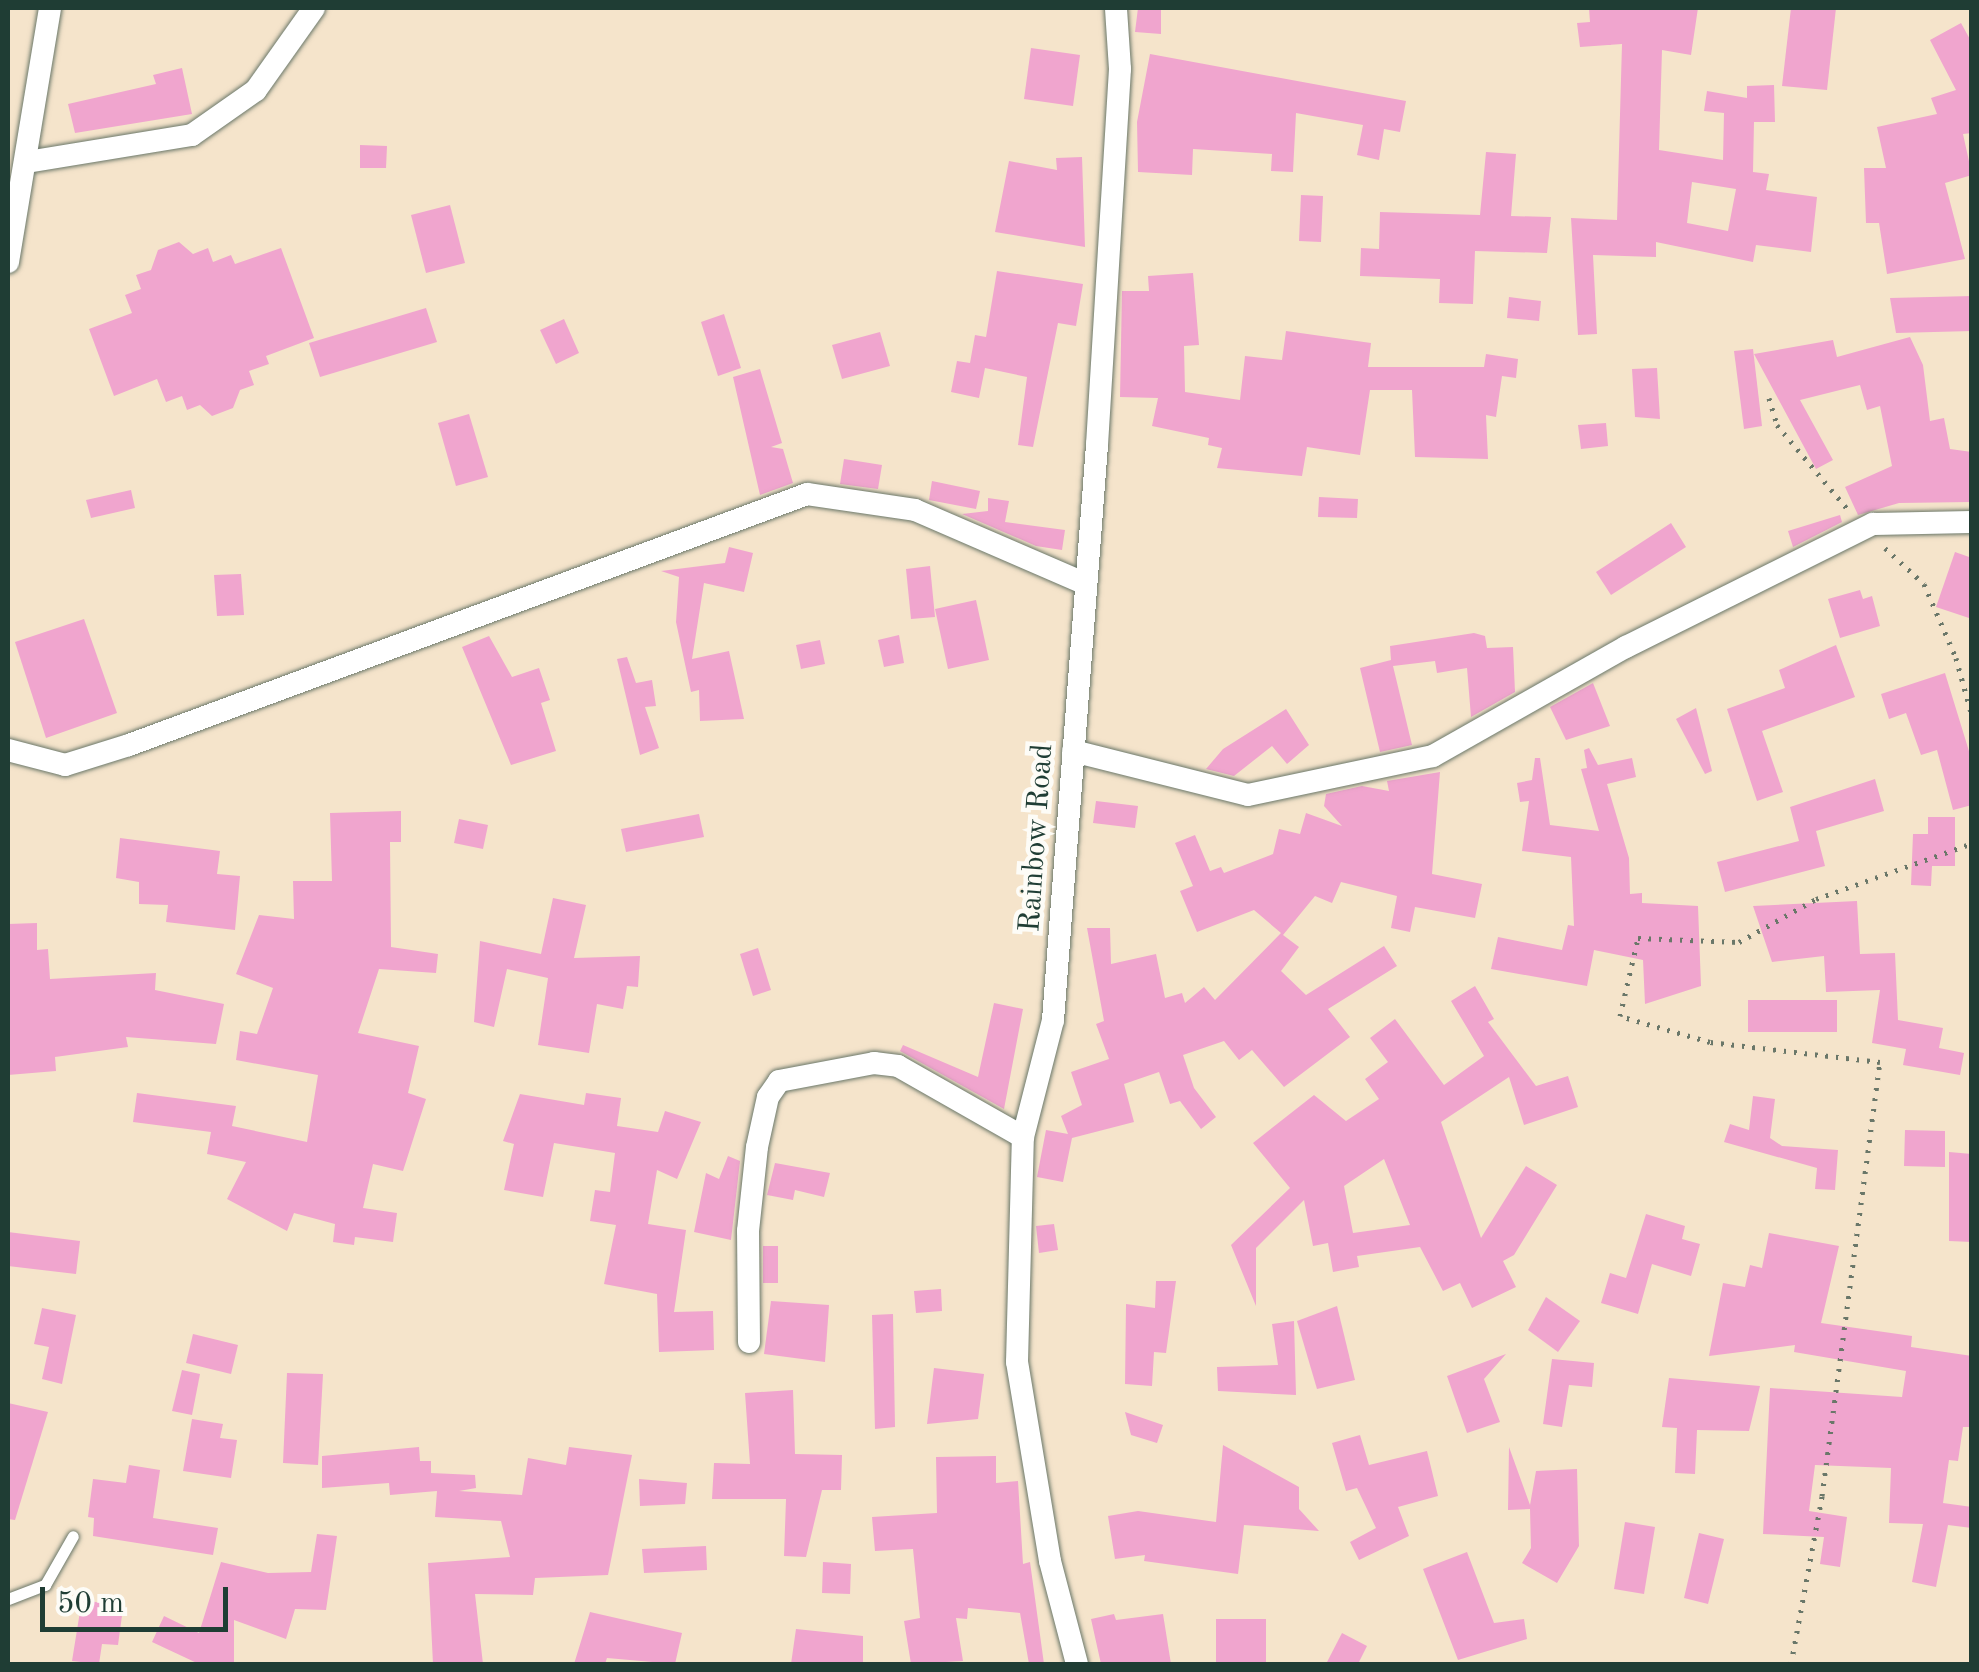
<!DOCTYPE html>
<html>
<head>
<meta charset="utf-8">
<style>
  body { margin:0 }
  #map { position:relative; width:1979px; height:1672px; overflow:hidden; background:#f5e4cb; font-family:"Old Standard TT",serif }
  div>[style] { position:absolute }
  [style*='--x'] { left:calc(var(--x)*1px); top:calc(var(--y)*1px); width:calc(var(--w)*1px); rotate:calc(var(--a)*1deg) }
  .building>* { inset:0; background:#f0a5ce }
  .path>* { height:5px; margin-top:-2.5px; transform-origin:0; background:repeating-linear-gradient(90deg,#6a7769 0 2.5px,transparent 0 10.5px) }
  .roads { filter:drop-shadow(0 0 2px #6a7769) drop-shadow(0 0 2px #6a7769) }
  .service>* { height:11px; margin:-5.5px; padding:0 5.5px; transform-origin:5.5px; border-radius:5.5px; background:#fff }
  .minor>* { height:22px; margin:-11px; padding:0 11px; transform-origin:11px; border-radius:11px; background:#fff }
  span { translate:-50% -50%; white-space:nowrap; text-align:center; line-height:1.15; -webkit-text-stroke:9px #fdfcf7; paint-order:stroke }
  .street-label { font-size:30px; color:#1f3d34 }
  .frame { position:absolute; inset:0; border:10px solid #1f3d34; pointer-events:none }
  .scale { position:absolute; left:40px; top:1587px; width:188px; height:45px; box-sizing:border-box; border:5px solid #1f3d34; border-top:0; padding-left:12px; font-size:30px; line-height:35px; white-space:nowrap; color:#1f3d34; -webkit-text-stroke:8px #fdfcf7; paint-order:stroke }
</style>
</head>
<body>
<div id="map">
  <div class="building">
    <div style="clip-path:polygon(1138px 8px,1161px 8px,1161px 34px,1135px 32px)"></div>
    <div style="clip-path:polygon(evenodd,1589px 8px,1698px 8px,1691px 55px,1662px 50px,1659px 150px,1723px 160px,1724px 113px,1704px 111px,1707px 91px,1747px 98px,1747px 86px,1774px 85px,1775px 122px,1754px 122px,1753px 172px,1769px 174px,1766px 190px,1817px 197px,1811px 252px,1756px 245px,1753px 262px,1656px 242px,1656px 257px,1593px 255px,1597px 334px,1578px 335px,1571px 218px,1617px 220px,1622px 44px,1580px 47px,1577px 23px,1590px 22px,1589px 8px,1692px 182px,1736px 189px,1728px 231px,1687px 223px,1692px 182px)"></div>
    <div style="clip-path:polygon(1791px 8px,1836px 8px,1827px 90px,1782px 86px)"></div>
    <div style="clip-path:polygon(1961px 23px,1972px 43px,1972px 133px,1963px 134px,1972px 175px,1945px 183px,1965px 259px,1887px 274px,1879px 223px,1866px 223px,1864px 168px,1886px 168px,1877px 127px,1937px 114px,1931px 98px,1956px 90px,1930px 40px)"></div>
    <div style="clip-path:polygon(1031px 48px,1080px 55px,1073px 106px,1024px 99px)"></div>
    <div style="clip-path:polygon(1150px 54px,1406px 101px,1400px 132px,1384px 129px,1379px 160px,1357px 155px,1363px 125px,1296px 113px,1293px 172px,1271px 171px,1272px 154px,1193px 149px,1192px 175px,1138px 172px,1137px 122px)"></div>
    <div style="clip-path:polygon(182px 68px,192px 114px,75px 133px,68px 104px,156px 84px,153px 75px)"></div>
    <div style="clip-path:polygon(360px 145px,387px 146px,386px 168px,360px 168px)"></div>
    <div style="clip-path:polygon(1486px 152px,1516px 154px,1511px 216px,1551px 217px,1547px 253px,1475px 251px,1473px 304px,1439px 303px,1440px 279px,1360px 276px,1361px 248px,1379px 249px,1380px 212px,1480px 215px)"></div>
    <div style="clip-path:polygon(1082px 157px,1085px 247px,995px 232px,1009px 161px,1057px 170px,1056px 158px)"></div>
    <div style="clip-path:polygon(1301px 195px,1323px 196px,1321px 242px,1299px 241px)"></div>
    <div style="clip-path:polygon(450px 205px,465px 263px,426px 273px,411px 215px)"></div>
    <div style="clip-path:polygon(179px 242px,193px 254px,208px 248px,213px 262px,231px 255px,235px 264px,281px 248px,314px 338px,266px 356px,269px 364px,249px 371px,254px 385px,240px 390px,233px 408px,212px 416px,200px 405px,187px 410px,182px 396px,166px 402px,157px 379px,114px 396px,89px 329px,132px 313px,125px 295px,141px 289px,136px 275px,151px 270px,158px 250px)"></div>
    <div style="clip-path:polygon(997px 271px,1083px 284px,1076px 326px,1058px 323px,1033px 447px,1018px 445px,1027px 377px,985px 368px,979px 398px,951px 392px,957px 361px,970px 363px,975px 335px,986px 337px)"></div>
    <div style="clip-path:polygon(1193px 273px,1199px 345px,1184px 346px,1185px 392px,1240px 400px,1245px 356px,1282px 360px,1286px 331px,1371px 343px,1368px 367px,1484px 367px,1486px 354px,1518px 359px,1516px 378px,1502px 376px,1496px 417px,1486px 415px,1488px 459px,1415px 457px,1412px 390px,1370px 390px,1360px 455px,1307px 447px,1302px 476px,1217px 468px,1222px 448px,1208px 445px,1209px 438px,1152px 426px,1158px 398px,1120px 397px,1122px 291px,1149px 291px,1148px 276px)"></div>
    <div style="clip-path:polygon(1972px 296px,1972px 331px,1896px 333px,1890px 298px)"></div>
    <div style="clip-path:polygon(1509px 297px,1541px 301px,1539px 321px,1507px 318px)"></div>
    <div style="clip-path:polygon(426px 308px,437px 342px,320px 377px,309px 343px)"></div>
    <div style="clip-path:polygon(724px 314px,741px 368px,718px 376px,701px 322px)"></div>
    <div style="clip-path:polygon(564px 319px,579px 353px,556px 364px,540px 330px)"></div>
    <div style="clip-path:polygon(880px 332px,890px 366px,842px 379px,832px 345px)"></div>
    <div style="clip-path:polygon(1910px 337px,1923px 365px,1930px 421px,1944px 418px,1950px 449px,1972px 452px,1972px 502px,1899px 503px,1858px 515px,1845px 487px,1892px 466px,1880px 406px,1867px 410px,1860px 385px,1800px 400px,1833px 460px,1816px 469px,1754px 354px,1833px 340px,1837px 357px)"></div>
    <div style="clip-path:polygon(1753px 349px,1762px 426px,1744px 429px,1734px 351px)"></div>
    <div style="clip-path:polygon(1657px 368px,1660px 419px,1635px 417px,1632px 369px)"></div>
    <div style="clip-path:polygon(760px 369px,782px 443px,771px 447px,783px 449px,793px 483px,760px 495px,733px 377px)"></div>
    <div style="clip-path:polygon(469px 414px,488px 477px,456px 486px,438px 423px)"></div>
    <div style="clip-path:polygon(1606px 423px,1608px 446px,1581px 449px,1578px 425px)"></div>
    <div style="clip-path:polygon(844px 459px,882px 465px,878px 489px,840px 484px)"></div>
    <div style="clip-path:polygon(932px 481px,980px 491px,976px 509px,929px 500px)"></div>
    <div style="clip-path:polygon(131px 490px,135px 508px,91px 518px,86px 500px)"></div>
    <div style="clip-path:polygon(1319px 497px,1358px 499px,1357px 518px,1318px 517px)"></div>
    <div style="clip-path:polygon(988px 498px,1009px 501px,1005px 522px,1065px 530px,1062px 550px,1036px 546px,962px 514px,988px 511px)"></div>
    <div style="clip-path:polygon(1840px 515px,1842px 522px,1793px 547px,1788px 531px)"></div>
    <div style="clip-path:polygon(1671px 523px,1686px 547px,1611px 595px,1596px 572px)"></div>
    <div style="clip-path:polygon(729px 547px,753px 553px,744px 592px,704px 583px,692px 659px,729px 651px,744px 719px,700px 721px,699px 690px,691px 692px,676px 622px,679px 577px,661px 571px,725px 563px)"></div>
    <div style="clip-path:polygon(1955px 552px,1972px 558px,1972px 619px,1936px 607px)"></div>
    <div style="clip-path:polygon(930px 566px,935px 617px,911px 619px,906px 569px)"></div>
    <div style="clip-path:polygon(241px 574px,244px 615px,217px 616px,214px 575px)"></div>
    <div style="clip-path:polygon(1860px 590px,1863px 599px,1872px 596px,1880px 626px,1840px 638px,1828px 599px)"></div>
    <div style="clip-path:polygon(976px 600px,989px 660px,948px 669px,935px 609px)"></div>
    <div style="clip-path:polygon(84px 619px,117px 713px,46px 738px,15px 642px)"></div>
    <div style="clip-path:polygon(1474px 633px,1485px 636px,1487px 648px,1513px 647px,1515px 692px,1471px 717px,1467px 668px,1437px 673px,1435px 661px,1393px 666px,1412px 745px,1380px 752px,1360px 668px,1391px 660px,1390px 646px)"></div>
    <div style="clip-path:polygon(899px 635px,904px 663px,884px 667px,878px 640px)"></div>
    <div style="clip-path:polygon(489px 636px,512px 677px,539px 668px,550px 700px,541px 703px,556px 751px,511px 765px,462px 647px)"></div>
    <div style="clip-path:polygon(820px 640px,825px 664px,801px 669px,796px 645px)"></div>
    <div style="clip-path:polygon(1836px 645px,1855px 697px,1762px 731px,1783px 792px,1757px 801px,1727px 709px,1785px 688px,1779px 670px)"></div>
    <div style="clip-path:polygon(627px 657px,636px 683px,652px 680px,656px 706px,645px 707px,659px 748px,640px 755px,617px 659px)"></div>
    <div style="clip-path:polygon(1945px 673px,1972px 761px,1972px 805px,1953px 810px,1937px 750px,1921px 755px,1906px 713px,1889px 719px,1881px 694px)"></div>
    <div style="clip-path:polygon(1593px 683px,1610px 726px,1566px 740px,1550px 707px)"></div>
    <div style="clip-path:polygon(1696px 708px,1712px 771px,1705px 774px,1676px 719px)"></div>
    <div style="clip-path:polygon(1286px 709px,1309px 745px,1287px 764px,1272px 746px,1234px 776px,1206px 769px,1223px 749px)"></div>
    <div style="clip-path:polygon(1589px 748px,1598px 765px,1632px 758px,1636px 777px,1607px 784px,1629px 858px,1630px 894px,1642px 893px,1642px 903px,1698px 906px,1701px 986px,1645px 1004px,1643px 960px,1594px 950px,1587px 986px,1491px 969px,1498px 937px,1562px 950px,1568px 925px,1574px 926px,1571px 857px,1522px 851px,1529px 801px,1520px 802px,1517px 783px,1532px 780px,1535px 758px,1540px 758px,1550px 825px,1599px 831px,1581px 769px,1587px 768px,1584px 750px)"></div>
    <div style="clip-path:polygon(1440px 772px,1432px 874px,1482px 884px,1475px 918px,1415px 907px,1410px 932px,1391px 928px,1397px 896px,1341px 882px,1332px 903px,1315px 896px,1283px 935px,1299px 947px,1281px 971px,1306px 995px,1384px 946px,1397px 966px,1328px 1009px,1350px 1037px,1284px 1087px,1252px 1050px,1239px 1060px,1224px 1041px,1183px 1055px,1194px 1088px,1216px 1117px,1201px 1129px,1180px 1101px,1170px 1104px,1159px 1072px,1124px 1084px,1134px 1122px,1072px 1138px,1063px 1182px,1037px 1177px,1046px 1130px,1068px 1134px,1061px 1116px,1082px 1105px,1071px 1072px,1109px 1059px,1096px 1024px,1104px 1021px,1087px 928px,1110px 928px,1111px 964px,1156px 954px,1165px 998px,1182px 993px,1185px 1003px,1204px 987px,1215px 1000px,1281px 933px,1254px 910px,1197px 932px,1180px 891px,1193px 886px,1175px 843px,1195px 835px,1210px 871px,1221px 867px,1224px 873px,1273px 854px,1279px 829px,1300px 834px,1306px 813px,1342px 826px,1324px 806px,1326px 794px,1362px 786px,1389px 791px,1387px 781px)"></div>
    <div style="clip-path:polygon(1875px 779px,1884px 811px,1816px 831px,1825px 866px,1725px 892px,1717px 862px,1799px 841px,1790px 807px)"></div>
    <div style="clip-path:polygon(1096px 801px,1138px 806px,1135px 828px,1093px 823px)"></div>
    <div style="clip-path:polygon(401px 811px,401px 842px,390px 842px,391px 947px,438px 954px,436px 973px,379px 969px,358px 1033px,419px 1046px,408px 1093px,426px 1099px,403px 1171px,373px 1164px,363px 1208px,397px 1213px,393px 1242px,355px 1237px,354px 1245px,333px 1242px,335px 1224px,294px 1213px,287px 1231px,227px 1199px,246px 1162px,207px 1154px,211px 1132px,133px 1122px,137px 1093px,236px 1106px,232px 1126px,307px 1142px,318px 1075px,236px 1060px,240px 1031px,257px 1034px,273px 988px,236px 974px,259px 915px,294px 919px,293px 881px,332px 881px,330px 813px)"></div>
    <div style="clip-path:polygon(699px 814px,704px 837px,626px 852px,621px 829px)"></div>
    <div style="clip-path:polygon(1928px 817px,1955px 817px,1955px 866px,1932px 866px,1931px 886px,1911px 885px,1913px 834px,1928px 834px)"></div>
    <div style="clip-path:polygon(459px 819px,488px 825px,483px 849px,454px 843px)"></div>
    <div style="clip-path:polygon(120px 838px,220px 851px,217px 874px,240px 876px,235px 930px,166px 922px,168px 905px,139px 904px,139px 882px,116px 878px)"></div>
    <div style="clip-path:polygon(553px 898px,586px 905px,574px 958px,640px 956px,638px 987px,627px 986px,623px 1009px,597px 1004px,589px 1053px,538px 1045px,548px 978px,507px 969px,494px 1027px,474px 1022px,480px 941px,541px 954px)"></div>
    <div style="clip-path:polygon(1857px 901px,1860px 954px,1895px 953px,1898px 1020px,1943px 1028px,1939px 1048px,1964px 1053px,1960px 1075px,1903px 1065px,1906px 1049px,1872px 1043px,1880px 990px,1826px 992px,1824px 956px,1772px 962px,1753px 906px)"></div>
    <div style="clip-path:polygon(37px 923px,37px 950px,48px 949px,50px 979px,156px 973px,155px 990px,224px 1004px,216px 1044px,126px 1037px,128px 1047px,55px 1057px,56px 1071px,8px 1075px,8px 924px)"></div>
    <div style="clip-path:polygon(758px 948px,771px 990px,753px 996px,740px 954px)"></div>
    <div style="clip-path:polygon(evenodd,1475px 986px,1494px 1019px,1488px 1022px,1536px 1086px,1568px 1076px,1578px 1107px,1524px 1125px,1509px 1077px,1441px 1122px,1481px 1238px,1526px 1166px,1557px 1185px,1514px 1255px,1503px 1261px,1516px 1287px,1472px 1308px,1460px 1283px,1443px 1291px,1420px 1247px,1357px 1256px,1359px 1267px,1333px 1272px,1328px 1243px,1313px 1246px,1304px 1200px,1256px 1248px,1256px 1306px,1231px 1245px,1290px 1188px,1253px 1143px,1314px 1095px,1346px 1121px,1379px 1099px,1365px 1079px,1388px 1062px,1370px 1038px,1395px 1019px,1444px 1085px,1484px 1056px,1451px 1001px,1475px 986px,1384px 1159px,1410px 1225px,1353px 1233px,1344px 1186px,1384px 1159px)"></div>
    <div style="clip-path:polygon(1748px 1000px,1837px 1000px,1837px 1032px,1748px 1032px)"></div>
    <div style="clip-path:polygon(994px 1003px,1023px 1009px,1004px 1109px,900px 1051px,903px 1045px,978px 1077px)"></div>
    <div style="clip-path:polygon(586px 1093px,621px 1098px,617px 1126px,658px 1132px,665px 1111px,701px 1122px,677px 1179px,657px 1170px,648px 1224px,686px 1230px,674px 1312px,713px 1311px,714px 1350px,659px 1352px,657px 1294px,604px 1284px,616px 1225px,590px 1221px,595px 1190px,610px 1192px,615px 1153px,554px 1143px,543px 1197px,504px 1190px,514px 1144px,503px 1141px,520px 1094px,584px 1105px)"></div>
    <div style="clip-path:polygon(1753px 1096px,1775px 1099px,1770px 1138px,1782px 1146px,1838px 1150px,1835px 1190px,1815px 1189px,1817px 1168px,1724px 1142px,1730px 1124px,1749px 1130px)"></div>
    <div style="clip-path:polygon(1905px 1130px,1945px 1131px,1945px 1167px,1904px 1166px)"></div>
    <div style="clip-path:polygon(1949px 1152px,1972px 1154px,1972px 1242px,1949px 1241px)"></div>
    <div style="clip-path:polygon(728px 1156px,740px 1161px,731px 1240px,694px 1232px,706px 1173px,719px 1179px)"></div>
    <div style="clip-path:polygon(775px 1163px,830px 1173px,824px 1197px,795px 1190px,793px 1200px,767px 1195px)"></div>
    <div style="clip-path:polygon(1646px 1214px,1685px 1226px,1682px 1239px,1700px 1244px,1691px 1276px,1652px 1264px,1638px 1314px,1601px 1303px,1610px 1273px,1626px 1278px)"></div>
    <div style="clip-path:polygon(1054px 1224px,1058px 1250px,1039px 1253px,1036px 1226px)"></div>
    <div style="clip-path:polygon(8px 1232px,80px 1241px,76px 1274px,8px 1266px)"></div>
    <div style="clip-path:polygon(1769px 1233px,1839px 1246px,1821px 1323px,1912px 1336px,1911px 1347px,1972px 1356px,1972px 1427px,1963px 1427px,1958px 1461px,1949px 1460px,1943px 1503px,1972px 1507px,1972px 1528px,1948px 1525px,1936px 1587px,1912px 1582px,1923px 1524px,1889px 1523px,1891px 1468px,1815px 1465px,1809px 1511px,1847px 1517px,1840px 1567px,1820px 1564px,1824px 1537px,1763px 1534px,1770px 1388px,1902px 1397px,1906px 1371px,1794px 1352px,1795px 1345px,1709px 1356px,1723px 1283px,1745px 1287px,1750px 1265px,1762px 1268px)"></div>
    <div style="clip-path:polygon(763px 1246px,778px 1246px,778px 1283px,763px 1283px)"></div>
    <div style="clip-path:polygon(1156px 1281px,1176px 1281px,1166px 1353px,1154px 1352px,1152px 1386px,1125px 1384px,1126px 1304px,1155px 1308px)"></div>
    <div style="clip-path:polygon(941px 1289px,942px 1311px,916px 1313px,914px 1291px)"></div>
    <div style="clip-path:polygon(1546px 1297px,1580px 1321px,1558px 1352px,1528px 1330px)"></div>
    <div style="clip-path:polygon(771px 1301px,829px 1305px,825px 1362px,764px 1354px)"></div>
    <div style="clip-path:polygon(1337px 1306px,1355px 1380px,1317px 1389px,1297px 1321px)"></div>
    <div style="clip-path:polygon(42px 1308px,76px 1315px,62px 1384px,42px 1379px,49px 1347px,34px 1344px)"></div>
    <div style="clip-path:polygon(893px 1314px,895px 1427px,875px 1429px,872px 1315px)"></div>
    <div style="clip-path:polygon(1294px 1321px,1296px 1395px,1218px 1391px,1217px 1367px,1278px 1365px,1272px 1324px)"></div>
    <div style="clip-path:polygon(193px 1334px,238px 1345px,231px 1374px,186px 1363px)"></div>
    <div style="clip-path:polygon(1506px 1354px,1484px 1379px,1500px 1422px,1467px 1433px,1447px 1376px)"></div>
    <div style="clip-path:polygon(1552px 1359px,1594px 1363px,1592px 1387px,1569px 1385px,1562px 1427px,1543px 1424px)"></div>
    <div style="clip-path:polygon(934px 1368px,984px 1374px,978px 1419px,927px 1424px)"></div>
    <div style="clip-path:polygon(182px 1370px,200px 1374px,192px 1415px,172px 1411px)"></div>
    <div style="clip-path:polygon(287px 1373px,323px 1374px,318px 1465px,283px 1463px)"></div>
    <div style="clip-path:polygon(1669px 1378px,1760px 1386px,1749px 1431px,1697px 1430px,1695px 1474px,1675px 1473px,1677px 1428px,1662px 1427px)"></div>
    <div style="clip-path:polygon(793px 1390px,795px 1454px,842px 1455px,841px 1490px,822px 1490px,806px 1557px,784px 1556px,786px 1499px,712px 1499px,714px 1463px,750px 1464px,745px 1393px)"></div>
    <div style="clip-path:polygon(8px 1403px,48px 1412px,15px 1520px,8px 1519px)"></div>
    <div style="clip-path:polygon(1125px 1412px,1163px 1425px,1157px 1443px,1131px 1435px)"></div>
    <div style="clip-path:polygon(192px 1419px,223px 1424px,220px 1438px,237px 1440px,231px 1478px,183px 1471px)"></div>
    <div style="clip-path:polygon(1360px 1435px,1369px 1465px,1427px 1451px,1438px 1496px,1398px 1507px,1409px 1536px,1359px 1560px,1350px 1542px,1376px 1528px,1357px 1488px,1346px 1491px,1332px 1443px)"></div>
    <div style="clip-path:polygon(1223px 1445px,1299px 1487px,1299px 1509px,1319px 1531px,1244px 1525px,1238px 1574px,1144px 1561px,1145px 1555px,1115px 1559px,1108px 1516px,1138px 1511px,1216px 1522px)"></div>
    <div style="clip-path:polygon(419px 1447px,420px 1461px,431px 1461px,431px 1473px,475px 1475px,476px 1488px,459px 1491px,522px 1495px,528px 1458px,566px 1465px,569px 1447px,632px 1455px,608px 1575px,535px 1578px,533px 1595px,475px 1594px,483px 1664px,433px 1664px,428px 1563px,510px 1557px,501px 1521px,435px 1517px,437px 1491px,390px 1495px,389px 1483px,322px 1488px,322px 1456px)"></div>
    <div style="clip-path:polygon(1509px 1447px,1530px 1505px,1536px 1471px,1577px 1469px,1579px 1546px,1557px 1583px,1522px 1563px,1531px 1548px,1530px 1509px,1508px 1510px)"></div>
    <div style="clip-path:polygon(996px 1456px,996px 1483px,1018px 1481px,1023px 1564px,1030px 1562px,1044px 1664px,1029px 1664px,1020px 1613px,968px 1608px,967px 1619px,956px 1618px,963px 1661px,911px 1664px,904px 1621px,920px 1618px,913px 1549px,875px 1551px,872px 1517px,937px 1513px,936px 1457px)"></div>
    <div style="clip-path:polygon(129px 1465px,160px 1470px,153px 1518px,218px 1528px,213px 1555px,93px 1536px,94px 1518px,88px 1517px,93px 1479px,126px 1483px)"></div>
    <div style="clip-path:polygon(639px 1479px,687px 1483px,685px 1504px,640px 1506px)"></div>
    <div style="clip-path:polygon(1625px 1522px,1655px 1527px,1644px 1594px,1614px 1589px)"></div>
    <div style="clip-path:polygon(1699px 1533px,1724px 1539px,1708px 1604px,1684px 1598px)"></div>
    <div style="clip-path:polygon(317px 1534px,337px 1536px,326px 1610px,295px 1609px,286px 1639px,234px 1620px,234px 1664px,199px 1664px,152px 1642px,164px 1616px,199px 1633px,221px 1562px,268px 1573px,311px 1572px)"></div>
    <div style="clip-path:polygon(706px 1546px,707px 1570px,644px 1573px,642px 1549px)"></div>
    <div style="clip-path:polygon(1467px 1552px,1494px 1623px,1524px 1619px,1527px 1639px,1458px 1660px,1423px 1569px)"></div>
    <div style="clip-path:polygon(823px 1562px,851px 1564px,850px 1594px,822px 1593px)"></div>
    <div style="clip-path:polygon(82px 1599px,123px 1608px,118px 1645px,102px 1644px,99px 1664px,72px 1661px)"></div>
    <div style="clip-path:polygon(590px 1612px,682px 1633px,675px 1664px,607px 1658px,605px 1664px,574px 1664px)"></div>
    <div style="clip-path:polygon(1114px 1614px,1116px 1620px,1163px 1614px,1171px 1664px,1101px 1664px,1091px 1619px)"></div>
    <div style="clip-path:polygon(1216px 1619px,1266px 1619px,1266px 1664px,1216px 1664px)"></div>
    <div style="clip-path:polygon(796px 1629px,863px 1636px,863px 1664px,791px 1664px)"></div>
    <div style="clip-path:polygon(1342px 1633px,1367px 1646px,1358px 1664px,1326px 1664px)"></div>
  </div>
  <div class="path">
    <div style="--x:1769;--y:398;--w:28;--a:73"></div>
    <div style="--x:1777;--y:425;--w:114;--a:50"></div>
    <div style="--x:1885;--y:548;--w:53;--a:42.7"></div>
    <div style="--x:1924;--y:584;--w:81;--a:66.6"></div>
    <div style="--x:1956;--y:658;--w:60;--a:74.6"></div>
    <div style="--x:1791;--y:1664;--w:171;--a:-79.5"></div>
    <div style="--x:1822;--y:1496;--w:438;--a:-82.4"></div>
    <div style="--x:1880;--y:1062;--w:171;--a:-173.3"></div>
    <div style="--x:1710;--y:1042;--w:94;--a:-163.9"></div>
    <div style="--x:1620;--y:1016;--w:80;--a:-77"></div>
    <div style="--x:1638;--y:938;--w:101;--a:2.3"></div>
    <div style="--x:1739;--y:942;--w:88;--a:-29.2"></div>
    <div style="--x:1816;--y:899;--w:166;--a:-19.7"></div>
  </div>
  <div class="roads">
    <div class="service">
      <div style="--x:8;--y:1599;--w:40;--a:-21"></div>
      <div style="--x:45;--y:1585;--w:56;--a:-60.3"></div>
    </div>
    <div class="minor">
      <div style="--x:27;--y:162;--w:167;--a:-9.3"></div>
      <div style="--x:192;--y:135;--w:78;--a:-35.1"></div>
      <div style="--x:256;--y:90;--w:100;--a:-54.7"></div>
      <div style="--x:8;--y:262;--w:257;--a:-80.6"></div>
      <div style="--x:8;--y:750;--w:59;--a:14.7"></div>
      <div style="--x:65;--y:765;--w:67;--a:-17.4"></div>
      <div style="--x:129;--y:745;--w:723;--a:-20.31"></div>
      <div style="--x:807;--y:494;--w:109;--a:8.4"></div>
      <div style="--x:915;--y:510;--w:186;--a:23.4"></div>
      <div style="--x:1073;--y:751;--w:180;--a:14.1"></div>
      <div style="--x:1248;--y:795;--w:189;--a:-11.9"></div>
      <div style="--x:1433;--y:756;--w:222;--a:-29.5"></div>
      <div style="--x:1626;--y:647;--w:276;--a:-26.5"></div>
      <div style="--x:1873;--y:524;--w:99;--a:-1.2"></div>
      <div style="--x:749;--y:1342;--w:111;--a:-90.5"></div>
      <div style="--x:748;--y:1231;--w:84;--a:-83.9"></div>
      <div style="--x:757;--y:1147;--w:51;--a:-77.6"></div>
      <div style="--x:768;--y:1097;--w:19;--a:-55"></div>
      <div style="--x:779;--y:1081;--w:97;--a:-10.7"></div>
      <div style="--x:874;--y:1063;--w:24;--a:7"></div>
      <div style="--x:898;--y:1066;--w:144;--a:29.6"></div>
      <div style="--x:1077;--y:1664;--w:106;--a:-104.7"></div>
      <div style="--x:1050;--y:1561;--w:202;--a:-99.4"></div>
      <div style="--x:1017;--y:1362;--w:225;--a:-88.5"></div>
      <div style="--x:1023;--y:1137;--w:121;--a:-75.6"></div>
      <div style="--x:1053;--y:1020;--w:577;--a:-85.62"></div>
      <div style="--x:1097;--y:445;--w:377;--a:-86.5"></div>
      <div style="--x:1120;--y:69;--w:61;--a:-93.8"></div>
    </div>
  </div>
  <div class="street-label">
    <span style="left:1037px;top:838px;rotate:-86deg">Rainbow Road</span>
  </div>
  <div class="frame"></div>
  <div class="scale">50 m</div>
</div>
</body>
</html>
